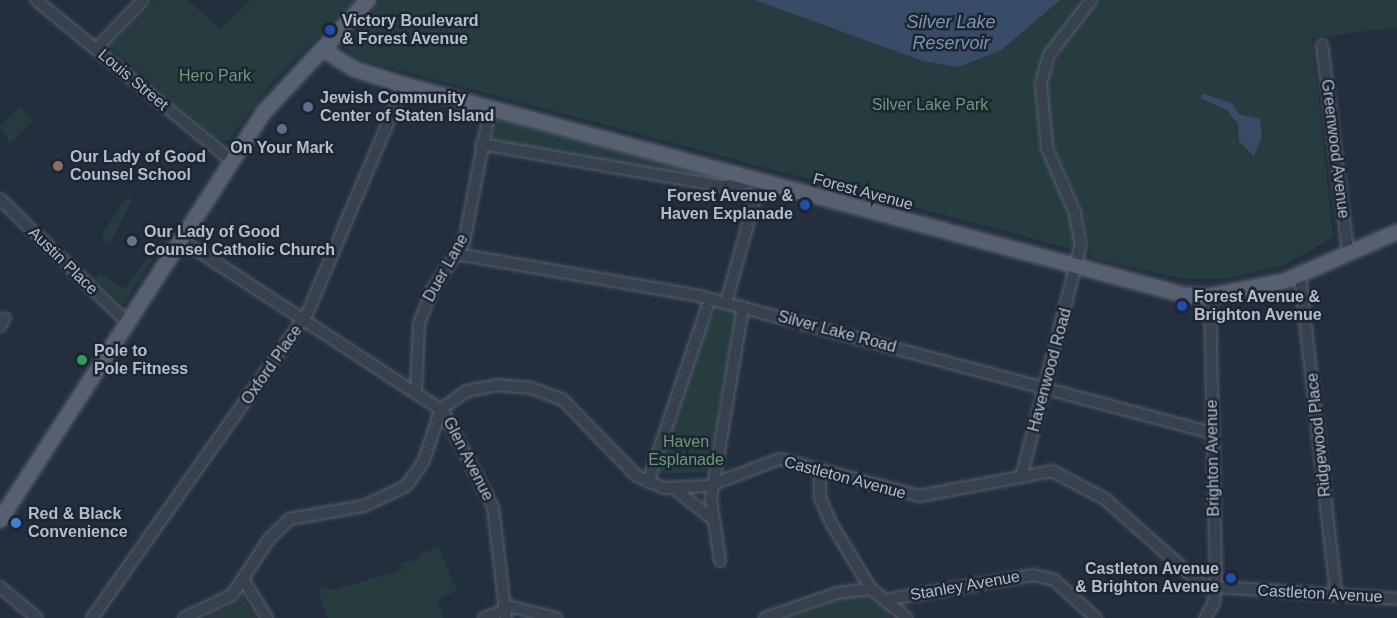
<!DOCTYPE html>
<html>
<head>
<meta charset="utf-8">
<style>
  body { margin:0 }
  #map { position:relative; width:1397px; height:618px; overflow:hidden; background:#242f3e; font-family:Helvetica,sans-serif }
  div>[style] { position:absolute }
  [style*='--x'] { left:calc(var(--x)*1px); top:calc(var(--y)*1px); width:calc(var(--w)*1px); rotate:calc(var(--a)*1deg) }
  .green>* { inset:0; background:#263c3f }
  .water>* { inset:0; background:#394c67 }
  .roads { filter:drop-shadow(0 0 2px #565f6c) drop-shadow(0 0 2px #565f6c) }
  .minor>* { height:10px; margin:-5px; padding:0 5px; transform-origin:5px; border-radius:5px; background:#38414e }
  .major>* { height:14px; margin:-7px; padding:0 7px; transform-origin:7px; border-radius:7px; background:#56606e }
  .dots>* { width:16px; height:16px; translate:-50% -50%; box-sizing:border-box; border:3px solid #1d2633; border-radius:50% }
  span { translate:-50% -50%; white-space:nowrap; text-align:center; line-height:1.15; -webkit-text-stroke:5px #1d2633; paint-order:stroke }
  .poi-label { font-size:16px; color:#b4bcc9; font-weight:700 }
  .left { translate:0 -50%; text-align:left }
  .right { translate:-100% -50%; text-align:right }
  .park-label { font-size:16px; color:#6b9a76 }
  .street-label { font-size:16px; color:#b4bcc9 }
  .water-label { font-size:18px; color:#7c92b1; font-style:italic }
</style>
</head>
<body>
<div id="map">
  <div class="green">
    <div style="clip-path:polygon(155px 0,187px 0,221px 29px,251px 0,355px 0,273px 81px,229px 140px,220px 141px,110px 47px)"></div>
    <div style="clip-path:polygon(381px 0,1084px 0,1043px 57px,1035px 86px,1039px 136px,1075px 227px,1075px 250px,358px 59px,344px 46px)"></div>
    <div style="clip-path:polygon(1098px 0,1397px 0,1397px 27px,1312px 38px,1333px 237px,1285px 265px,1225px 279px,1185px 279px,1092px 258px,1085px 221px,1048px 130px,1046px 82px,1063px 46px)"></div>
    <div style="clip-path:polygon(19px 107px,33px 121px,10px 144px,0 126px)"></div>
    <div style="clip-path:polygon(500px 119px,722px 179px,722px 180px,493px 142px,494px 121px)"></div>
    <div style="clip-path:polygon(126px 198px,132px 200px,110px 244px,101px 236px)"></div>
    <div style="clip-path:polygon(148px 257px,153px 259px,123px 305px,95px 278px,99px 273px,125px 289px)"></div>
    <div style="clip-path:polygon(718px 307px,735px 311px,736px 318px,707px 472px,659px 474px,703px 331px)"></div>
    <div style="clip-path:polygon(438px 547px,457px 591px,437px 600px,444px 618px,328px 618px,318px 590px,327px 586px,330px 591px,402px 570px,400px 562px,420px 560px,419px 555px)"></div>
    <div style="clip-path:polygon(861px 595px,886px 604px,891px 618px,777px 618px,812px 611px,833px 598px)"></div>
    <div style="clip-path:polygon(242px 596px,256px 618px,205px 618px,224px 609px)"></div>
  </div>
  <div class="water">
    <div style="clip-path:polygon(755px 0,1060px 0,1000px 51px,958px 67px,923px 61px)"></div>
    <div style="clip-path:polygon(1204px 94px,1232px 103px,1239px 114px,1260px 119px,1262px 137px,1254px 156px,1239px 141px,1238px 124px,1227px 110px,1200px 98px)"></div>
  </div>
  <div class="roads">
    <div class="minor">
      <div style="--x:36;--y:0;--w:252;--a:39.4"></div>
      <div style="--x:1322;--y:45;--w:209;--a:82.8"></div>
      <div style="--x:96;--y:49;--w:68;--a:-46.2"></div>
      <div style="--x:481;--y:144;--w:245;--a:9.9"></div>
      <div style="--x:722;--y:186;--w:38;--a:-7"></div>
      <div style="--x:760;--y:181;--w:127;--a:105.6"></div>
      <div style="--x:0;--y:199;--w:177;--a:44.1"></div>
      <div style="--x:180;--y:239;--w:314;--a:33.2"></div>
      <div style="--x:443;--y:411;--w:108;--a:62.5"></div>
      <div style="--x:493;--y:507;--w:112;--a:83.3"></div>
      <div style="--x:457;--y:254;--w:246;--a:9.8"></div>
      <div style="--x:699;--y:296;--w:531;--a:14.95"></div>
      <div style="--x:1300;--y:276;--w:320;--a:83.5"></div>
      <div style="--x:0;--y:326;--w:9;--a:-58"></div>
      <div style="--x:416;--y:392;--w:68;--a:-87.5"></div>
      <div style="--x:419;--y:324;--w:36;--a:-69"></div>
      <div style="--x:432;--y:290;--w:58;--a:-56.3"></div>
      <div style="--x:464;--y:242;--w:136;--a:-78.9"></div>
      <div style="--x:820;--y:469;--w:29;--a:90"></div>
      <div style="--x:820;--y:498;--w:27;--a:66"></div>
      <div style="--x:831;--y:523;--w:77;--a:58.8"></div>
      <div style="--x:871;--y:589;--w:46;--a:38.9"></div>
      <div style="--x:1022;--y:474;--w:236;--a:-75.6"></div>
      <div style="--x:1081;--y:245;--w:33;--a:-101"></div>
      <div style="--x:1075;--y:213;--w:71;--a:-113.3"></div>
      <div style="--x:1047;--y:148;--w:65;--a:-95.3"></div>
      <div style="--x:1041;--y:83;--w:29;--a:-74"></div>
      <div style="--x:1049;--y:55;--w:69;--a:-52.6"></div>
      <div style="--x:648;--y:482;--w:193;--a:-71.3"></div>
      <div style="--x:675;--y:489;--w:48;--a:39"></div>
      <div style="--x:720;--y:561;--w:63;--a:-98.3"></div>
      <div style="--x:711;--y:499;--w:195;--a:-80.5"></div>
      <div style="--x:244;--y:581;--w:44;--a:58.1"></div>
      <div style="--x:0;--y:587;--w:48;--a:40"></div>
      <div style="--x:890;--y:599;--w:145;--a:-9.5"></div>
      <div style="--x:1033;--y:575;--w:22;--a:13"></div>
      <div style="--x:1054;--y:580;--w:57;--a:42.1"></div>
      <div style="--x:504;--y:605;--w:54;--a:14"></div>
      <div style="--x:92;--y:618;--w:375;--a:-54.8"></div>
      <div style="--x:308;--y:312;--w:246;--a:-67.1"></div>
      <div style="--x:184;--y:618;--w:53;--a:-25.6"></div>
      <div style="--x:232;--y:595;--w:67;--a:-56.5"></div>
      <div style="--x:269;--y:539;--w:29;--a:-44"></div>
      <div style="--x:290;--y:519;--w:75;--a:-10"></div>
      <div style="--x:364;--y:506;--w:47;--a:-25.5"></div>
      <div style="--x:406;--y:486;--w:29;--a:-54"></div>
      <div style="--x:423;--y:463;--w:57;--a:-71.6"></div>
      <div style="--x:441;--y:409;--w:32;--a:-35"></div>
      <div style="--x:467;--y:391;--w:31;--a:-11"></div>
      <div style="--x:497;--y:385;--w:34;--a:5"></div>
      <div style="--x:531;--y:388;--w:33;--a:20"></div>
      <div style="--x:562;--y:399;--w:107;--a:45.8"></div>
      <div style="--x:637;--y:476;--w:30;--a:24"></div>
      <div style="--x:664;--y:488;--w:44;--a:-2.6"></div>
      <div style="--x:708;--y:486;--w:77;--a:-20.6"></div>
      <div style="--x:780;--y:459;--w:144;--a:14.9"></div>
      <div style="--x:919;--y:496;--w:135;--a:-10.6"></div>
      <div style="--x:1052;--y:471;--w:60;--a:27.8"></div>
      <div style="--x:1105;--y:499;--w:131;--a:41.6"></div>
      <div style="--x:1203;--y:586;--w:194;--a:3.8"></div>
      <div style="--x:484;--y:618;--w:22;--a:-21"></div>
      <div style="--x:765;--y:618;--w:76;--a:-19.1"></div>
      <div style="--x:837;--y:593;--w:34;--a:-7"></div>
      <div style="--x:1205;--y:618;--w:17;--a:-59"></div>
      <div style="--x:1214;--y:603;--w:22;--a:-85"></div>
      <div style="--x:1216;--y:581;--w:285;--a:-91.2"></div>
    </div>
    <div class="major">
      <div style="--x:322;--y:49;--w:38;--a:32"></div>
      <div style="--x:354;--y:69;--w:52;--a:17.7"></div>
      <div style="--x:404;--y:85;--w:808;--a:15.07"></div>
      <div style="--x:1184;--y:295;--w:26;--a:2"></div>
      <div style="--x:1210;--y:296;--w:76;--a:-11.3"></div>
      <div style="--x:1285;--y:281;--w:122;--a:-23.6"></div>
      <div style="--x:0;--y:520;--w:486;--a:-57.1"></div>
      <div style="--x:264;--y:112;--w:153;--a:-47.1"></div>
    </div>
  </div>
  <div class="dots">
    <div style="left:330px;top:30px;background:#1a4fb4"></div>
    <div style="left:308px;top:107px;background:#5c6f8a"></div>
    <div style="left:282px;top:129px;background:#5c6f8a"></div>
    <div style="left:58px;top:166px;background:#8d6e63"></div>
    <div style="left:805px;top:205px;background:#1a4fb4"></div>
    <div style="left:132px;top:241px;background:#6b7280"></div>
    <div style="left:1182px;top:306px;background:#1a4fb4"></div>
    <div style="left:82px;top:360px;background:#2e9e5b"></div>
    <div style="left:16px;top:523px;background:#3f7fe0"></div>
    <div style="left:1231px;top:578px;background:#1a4fb4"></div>
  </div>
  <div class="poi-label">
    <span class="left" style="left:342px;top:30px">Victory Boulevard<br>&amp; Forest Avenue</span>
    <span class="left" style="left:320px;top:107px">Jewish Community<br>Center of Staten Island</span>
    <span style="left:282px;top:148px">On Your Mark</span>
    <span class="left" style="left:70px;top:166px">Our Lady of Good<br>Counsel School</span>
    <span class="right" style="left:793px;top:205px">Forest Avenue &amp;<br>Haven Explanade</span>
    <span class="left" style="left:144px;top:241px">Our Lady of Good<br>Counsel Catholic Church</span>
    <span class="left" style="left:1194px;top:306px">Forest Avenue &amp;<br>Brighton Avenue</span>
    <span class="left" style="left:94px;top:360px">Pole to<br>Pole Fitness</span>
    <span class="left" style="left:28px;top:523px">Red &amp; Black<br>Convenience</span>
    <span class="right" style="left:1219px;top:578px">Castleton Avenue<br>&amp; Brighton Avenue</span>
  </div>
  <div class="park-label">
    <span style="left:215px;top:76px">Hero Park</span>
    <span style="left:930px;top:105px">Silver Lake Park</span>
    <span style="left:686px;top:451px">Haven<br>Esplanade</span>
  </div>
  <div class="street-label">
    <span style="left:133px;top:80px;rotate:40deg">Louis Street</span>
    <span style="left:1335px;top:149px;rotate:83deg">Greenwood Avenue</span>
    <span style="left:863px;top:192px;rotate:15deg">Forest Avenue</span>
    <span style="left:63px;top:261px;rotate:44deg">Austin Place</span>
    <span style="left:446px;top:268px;rotate:-61deg">Duer Lane</span>
    <span style="left:837px;top:332px;rotate:15deg">Silver Lake Road</span>
    <span style="left:272px;top:365px;rotate:-55deg">Oxford Place</span>
    <span style="left:1050px;top:370px;rotate:-75deg">Havenwood Road</span>
    <span style="left:1319px;top:435px;rotate:-96deg">Ridgewood Place</span>
    <span style="left:1213px;top:458px;rotate:-91deg">Brighton Avenue</span>
    <span style="left:468px;top:459px;rotate:63deg">Glen Avenue</span>
    <span style="left:845px;top:478px;rotate:15deg">Castleton Avenue</span>
    <span style="left:965px;top:586px;rotate:-10deg">Stanley Avenue</span>
    <span style="left:1320px;top:594px;rotate:3deg">Castleton Avenue</span>
  </div>
  <div class="water-label">
    <span style="left:951px;top:33px">Silver Lake<br>Reservoir</span>
  </div>
</div>
</body>
</html>
